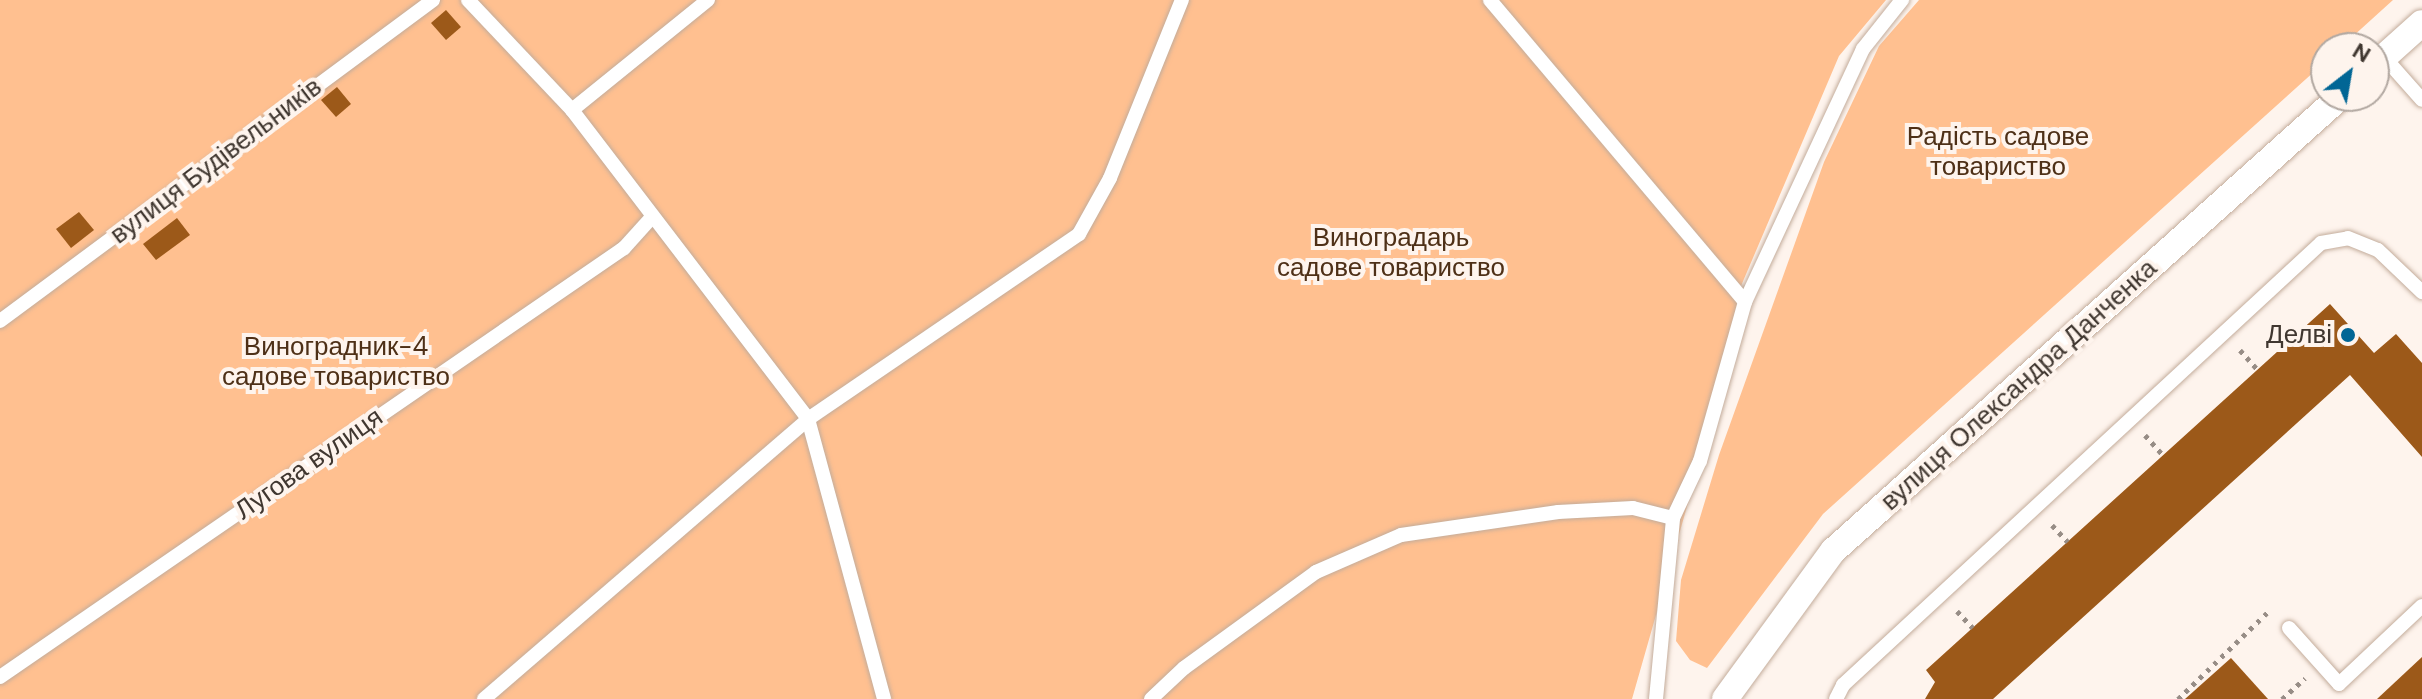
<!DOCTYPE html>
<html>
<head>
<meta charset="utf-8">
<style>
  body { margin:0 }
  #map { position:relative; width:2422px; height:699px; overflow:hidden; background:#fef4ed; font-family:"DM Sans",sans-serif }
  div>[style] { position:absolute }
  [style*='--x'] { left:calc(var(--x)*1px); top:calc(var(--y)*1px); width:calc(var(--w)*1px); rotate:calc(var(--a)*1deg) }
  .green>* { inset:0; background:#ffc090 }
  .building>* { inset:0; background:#9c5919 }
  .path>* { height:5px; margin-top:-2.5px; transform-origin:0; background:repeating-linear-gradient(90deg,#978d86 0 4px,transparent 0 10px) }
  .roads { filter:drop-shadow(0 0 2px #c3ac9b) drop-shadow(0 0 2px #c3ac9b) }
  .lane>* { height:14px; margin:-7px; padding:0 7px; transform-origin:7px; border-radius:7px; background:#fff }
  .street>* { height:26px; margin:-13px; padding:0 13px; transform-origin:13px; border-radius:13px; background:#fff }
  .dots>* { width:22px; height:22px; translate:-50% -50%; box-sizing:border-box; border:4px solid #fef4ed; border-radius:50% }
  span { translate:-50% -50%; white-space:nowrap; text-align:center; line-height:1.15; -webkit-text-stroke:8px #fef4ed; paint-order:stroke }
  .park-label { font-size:26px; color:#4e3017 }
  .street-label { font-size:26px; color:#403730 }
  .poi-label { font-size:26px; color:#403730 }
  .right { translate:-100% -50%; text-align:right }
  .north { position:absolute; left:2310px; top:32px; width:80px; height:80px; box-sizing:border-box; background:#fef4ed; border:2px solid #b2a8a1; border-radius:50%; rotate:31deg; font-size:22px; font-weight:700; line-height:32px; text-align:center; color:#403730 }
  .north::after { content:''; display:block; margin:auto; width:28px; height:36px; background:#016695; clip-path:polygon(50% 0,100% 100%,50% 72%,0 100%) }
</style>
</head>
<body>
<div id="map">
  <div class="green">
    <div style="clip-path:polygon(0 0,1886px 0,1839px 56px,1741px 286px,1700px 461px,1632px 699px,0 699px)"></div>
    <div style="clip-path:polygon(1919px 0,2393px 0,2340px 48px,2326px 48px,2326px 61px,1823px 514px,1707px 668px,1690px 660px,1676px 641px,1681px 580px,1719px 455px,1824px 162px,1879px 46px)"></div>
  </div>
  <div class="building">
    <div style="clip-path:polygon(446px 10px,461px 27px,446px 40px,431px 23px)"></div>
    <div style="clip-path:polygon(337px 87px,351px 104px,336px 117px,321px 100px)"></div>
    <div style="clip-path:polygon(79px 212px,94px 230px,71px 248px,56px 229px)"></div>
    <div style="clip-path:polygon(177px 218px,190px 235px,156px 260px,143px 244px)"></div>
    <div style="clip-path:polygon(2330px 304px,2374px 353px,2396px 334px,2422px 363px,2422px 457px,2350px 375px,1993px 699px,1925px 699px,1935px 682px,1926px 670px)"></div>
    <div style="clip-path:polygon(2422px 657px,2422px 699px,2377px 699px)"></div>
    <div style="clip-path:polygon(2231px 658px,2268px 699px,2185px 699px)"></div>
  </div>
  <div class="path">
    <div style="--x:2240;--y:350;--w:27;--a:48"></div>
    <div style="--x:2145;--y:435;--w:27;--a:48"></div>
    <div style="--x:2052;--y:525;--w:23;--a:47"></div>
    <div style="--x:1957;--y:611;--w:23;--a:47"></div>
    <div style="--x:2178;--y:699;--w:128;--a:-44.1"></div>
    <div style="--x:2282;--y:699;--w:31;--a:-42"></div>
  </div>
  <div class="roads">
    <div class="lane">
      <div style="--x:468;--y:0;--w:151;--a:46.6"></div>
      <div style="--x:572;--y:110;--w:389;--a:52.6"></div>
      <div style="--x:808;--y:419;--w:290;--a:74.8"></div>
      <div style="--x:1490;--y:0;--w:395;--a:49.8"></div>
      <div style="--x:2384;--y:57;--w:57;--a:48.5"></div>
      <div style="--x:572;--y:110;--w:175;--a:-39"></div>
      <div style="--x:0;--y:321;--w:539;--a:-36.55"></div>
      <div style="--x:2289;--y:628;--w:75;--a:48.2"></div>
      <div style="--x:2339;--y:684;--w:114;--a:-43.2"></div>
      <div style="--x:0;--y:677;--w:757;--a:-34.51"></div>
      <div style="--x:624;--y:248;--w:42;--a:-47.9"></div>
      <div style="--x:484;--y:699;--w:428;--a:-40.8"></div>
      <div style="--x:808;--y:419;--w:328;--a:-34.3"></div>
      <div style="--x:1079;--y:234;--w:64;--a:-61"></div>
      <div style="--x:1110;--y:178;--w:192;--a:-68"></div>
      <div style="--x:1151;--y:699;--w:45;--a:-43.2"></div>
      <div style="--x:1184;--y:668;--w:163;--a:-36"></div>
      <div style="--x:1316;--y:572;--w:93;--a:-23.5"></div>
      <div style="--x:1401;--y:535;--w:159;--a:-8.3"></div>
      <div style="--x:1558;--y:512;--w:75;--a:-3.1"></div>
      <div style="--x:1633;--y:508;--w:41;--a:14"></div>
      <div style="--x:1656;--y:699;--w:182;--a:-84.6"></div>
      <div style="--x:1673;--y:518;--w:63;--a:-64.7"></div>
      <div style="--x:1700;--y:461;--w:165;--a:-74.2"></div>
      <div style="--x:1745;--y:302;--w:279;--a:-65"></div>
      <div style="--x:1863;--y:49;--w:63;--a:-51.5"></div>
      <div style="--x:1836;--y:699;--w:16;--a:-63"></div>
      <div style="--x:1843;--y:685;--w:651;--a:-42.76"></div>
      <div style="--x:2321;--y:243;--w:27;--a:-10"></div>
      <div style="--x:2348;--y:238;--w:32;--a:22"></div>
      <div style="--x:2378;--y:250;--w:61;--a:43.7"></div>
    </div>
    <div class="street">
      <div style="--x:2374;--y:66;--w:64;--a:-41.9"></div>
      <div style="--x:1725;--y:699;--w:183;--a:-53.9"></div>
      <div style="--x:1833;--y:551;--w:682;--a:-41.85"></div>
    </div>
  </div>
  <div class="dots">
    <div style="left:2348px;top:335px;background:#016695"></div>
  </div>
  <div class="park-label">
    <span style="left:1998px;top:152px">Радість садове<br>товариство</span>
    <span style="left:1391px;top:253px">Виноградарь<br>садове товариство</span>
    <span style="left:336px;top:362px">Виноградник-4<br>садове товариство</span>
  </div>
  <div class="street-label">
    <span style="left:216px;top:161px;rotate:-37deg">вулиця Будівельників</span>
    <span style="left:2019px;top:385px;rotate:-42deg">вулиця Олександра Данченка</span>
    <span style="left:309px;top:464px;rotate:-35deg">Лугова вулиця</span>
  </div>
  <div class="poi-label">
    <span class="right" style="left:2332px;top:335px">Делві</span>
  </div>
  <div class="north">N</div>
</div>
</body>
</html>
